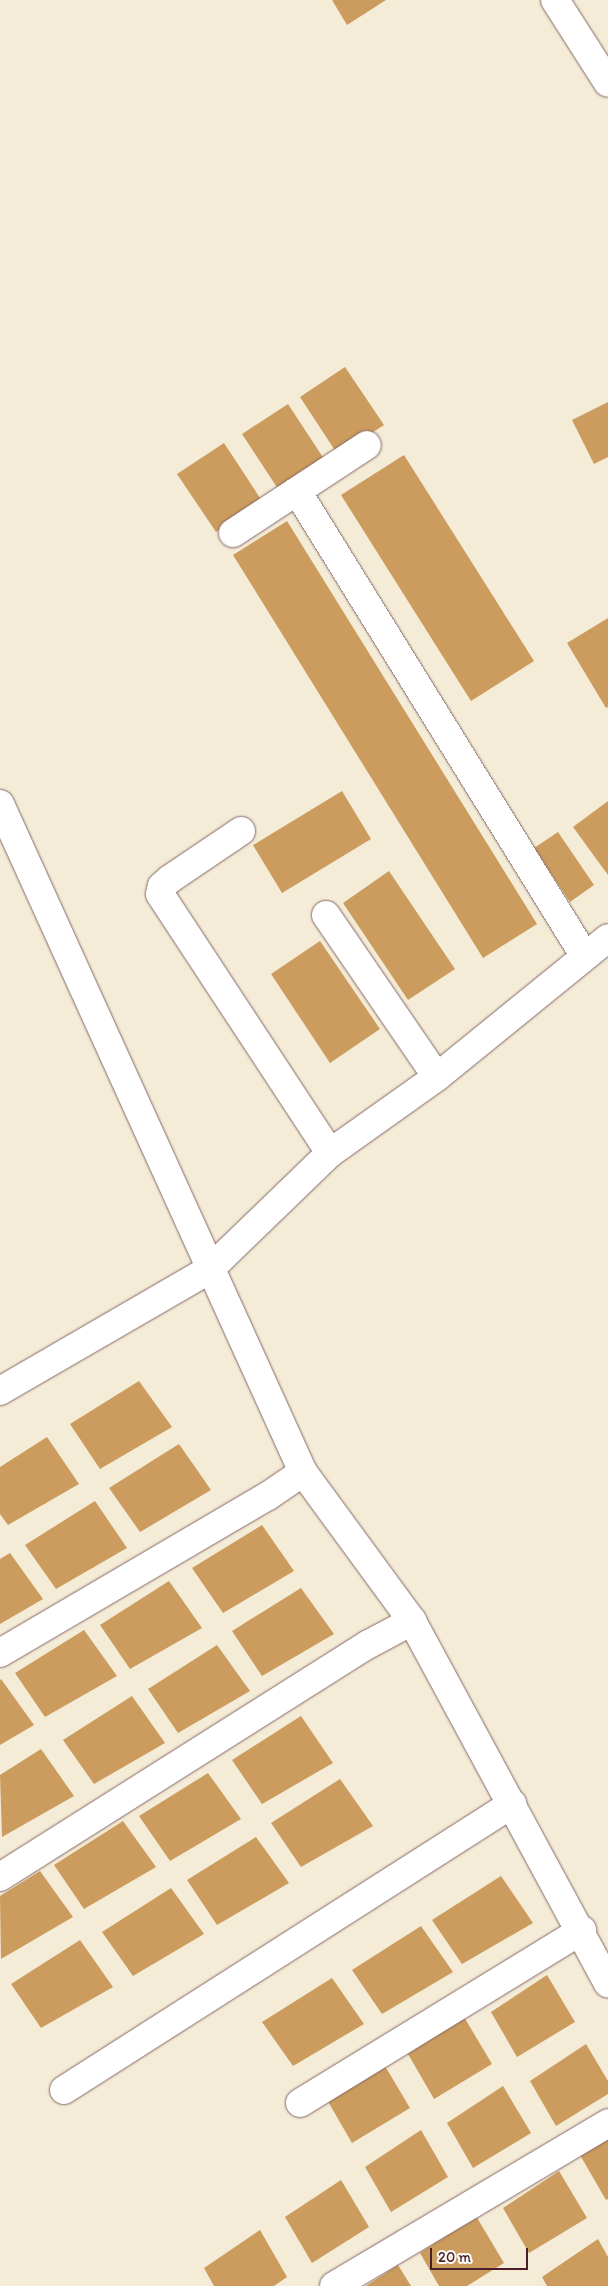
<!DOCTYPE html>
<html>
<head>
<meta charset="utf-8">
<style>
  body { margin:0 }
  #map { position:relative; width:608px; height:2286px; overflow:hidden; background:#f4ecd7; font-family:Itim,sans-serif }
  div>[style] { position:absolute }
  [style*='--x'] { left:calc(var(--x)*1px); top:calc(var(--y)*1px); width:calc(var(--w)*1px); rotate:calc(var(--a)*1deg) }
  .building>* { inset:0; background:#cb9c5d }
  .roads { filter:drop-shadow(0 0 1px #866767) drop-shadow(0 0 1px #866767) }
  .minor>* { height:28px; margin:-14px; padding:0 14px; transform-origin:14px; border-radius:14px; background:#fff }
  span { translate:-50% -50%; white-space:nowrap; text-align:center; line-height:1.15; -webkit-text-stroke:4px #fdfcf7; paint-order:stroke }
  .scale { position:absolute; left:430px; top:2248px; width:98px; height:22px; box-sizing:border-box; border:2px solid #4a1f2b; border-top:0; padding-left:6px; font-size:15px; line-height:18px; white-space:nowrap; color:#4a1f2b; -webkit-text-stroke:4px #fdfcf7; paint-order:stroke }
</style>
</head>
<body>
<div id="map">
  <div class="building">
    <div style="clip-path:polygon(332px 0,386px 0,347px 25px)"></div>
    <div style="clip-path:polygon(345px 367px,384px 425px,338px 455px,300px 397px)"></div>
    <div style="clip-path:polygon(608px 402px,608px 457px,594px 464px,572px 420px)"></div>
    <div style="clip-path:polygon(288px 404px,326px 462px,280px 492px,242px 434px)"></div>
    <div style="clip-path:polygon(224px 443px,262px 501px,216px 532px,177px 474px)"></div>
    <div style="clip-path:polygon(404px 455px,534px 661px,471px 701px,341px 495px)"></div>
    <div style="clip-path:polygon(287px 521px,537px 924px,483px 958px,233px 555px)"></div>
    <div style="clip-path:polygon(608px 618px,608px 707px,606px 708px,567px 643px)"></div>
    <div style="clip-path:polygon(342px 791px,371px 839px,282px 893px,253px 845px)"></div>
    <div style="clip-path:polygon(608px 801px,608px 875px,573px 827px)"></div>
    <div style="clip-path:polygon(558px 832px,594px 885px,570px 902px,534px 848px)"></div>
    <div style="clip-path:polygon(389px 871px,455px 969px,408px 1000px,343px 903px)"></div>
    <div style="clip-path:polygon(320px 941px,380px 1029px,330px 1063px,271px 974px)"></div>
    <div style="clip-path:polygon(139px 1381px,172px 1427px,100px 1469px,70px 1424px)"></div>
    <div style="clip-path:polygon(47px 1437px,79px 1484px,8px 1525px,0 1514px,0 1467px)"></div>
    <div style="clip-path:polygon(179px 1444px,211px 1490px,140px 1532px,109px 1488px)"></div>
    <div style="clip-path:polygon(95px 1501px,127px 1548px,56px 1589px,25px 1545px)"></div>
    <div style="clip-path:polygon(262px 1525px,294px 1571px,223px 1613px,192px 1568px)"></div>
    <div style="clip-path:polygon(10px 1553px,43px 1599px,0 1624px,0 1559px)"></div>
    <div style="clip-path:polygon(169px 1581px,202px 1628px,130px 1669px,100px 1625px)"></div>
    <div style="clip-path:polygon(301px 1588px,334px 1634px,262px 1676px,232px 1631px)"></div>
    <div style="clip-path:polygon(84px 1630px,117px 1676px,45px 1717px,15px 1673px)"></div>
    <div style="clip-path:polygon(217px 1645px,250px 1691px,178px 1733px,148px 1689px)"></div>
    <div style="clip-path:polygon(1px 1679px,34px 1725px,0 1745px,0 1680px)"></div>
    <div style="clip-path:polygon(132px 1696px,165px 1743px,94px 1784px,63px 1740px)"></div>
    <div style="clip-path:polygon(301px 1716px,333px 1763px,262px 1804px,232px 1760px)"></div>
    <div style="clip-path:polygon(41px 1749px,74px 1796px,2px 1837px,0 1775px)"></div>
    <div style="clip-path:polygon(208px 1773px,241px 1819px,170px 1861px,139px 1816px)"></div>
    <div style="clip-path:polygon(340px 1779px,373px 1826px,301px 1867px,271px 1823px)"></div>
    <div style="clip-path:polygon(123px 1821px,156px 1867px,84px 1909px,54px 1865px)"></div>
    <div style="clip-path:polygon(256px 1837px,289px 1883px,217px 1925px,187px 1880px)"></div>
    <div style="clip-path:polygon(40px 1871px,73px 1917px,1px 1959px,0 1896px)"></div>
    <div style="clip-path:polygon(501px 1876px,533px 1923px,462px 1964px,432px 1920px)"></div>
    <div style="clip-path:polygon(171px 1888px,204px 1934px,133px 1976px,102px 1932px)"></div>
    <div style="clip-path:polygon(421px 1926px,453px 1972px,382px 2014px,352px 1970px)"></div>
    <div style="clip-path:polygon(80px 1940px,113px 1987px,41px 2028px,11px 1984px)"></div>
    <div style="clip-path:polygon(547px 1975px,575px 2022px,517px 2057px,491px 2012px)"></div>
    <div style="clip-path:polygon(332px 1978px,364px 2024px,293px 2066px,262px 2022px)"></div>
    <div style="clip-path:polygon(464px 2017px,492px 2064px,434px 2099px,408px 2054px)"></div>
    <div style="clip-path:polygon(586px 2044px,608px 2081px,608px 2094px,556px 2126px,530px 2081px)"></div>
    <div style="clip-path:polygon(382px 2061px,410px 2108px,352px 2143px,326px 2098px)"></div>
    <div style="clip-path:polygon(503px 2086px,531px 2133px,473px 2168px,447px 2123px)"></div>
    <div style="clip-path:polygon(421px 2130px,448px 2177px,391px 2212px,365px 2167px)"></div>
    <div style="clip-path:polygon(608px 2136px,608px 2199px,606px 2200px,580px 2155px)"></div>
    <div style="clip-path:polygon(559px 2171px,587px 2218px,529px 2253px,503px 2208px)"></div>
    <div style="clip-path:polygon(341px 2180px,369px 2227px,312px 2263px,285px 2217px)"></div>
    <div style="clip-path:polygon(476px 2216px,504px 2263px,467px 2286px,439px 2286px,420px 2253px)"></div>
    <div style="clip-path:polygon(260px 2230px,287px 2277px,274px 2286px,214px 2286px,204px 2268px)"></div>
    <div style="clip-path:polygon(598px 2239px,608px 2257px,608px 2286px,547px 2286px,542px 2277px)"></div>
    <div style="clip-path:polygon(398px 2265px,411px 2286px,366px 2286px)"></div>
  </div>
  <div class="roads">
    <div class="minor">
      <div style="--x:555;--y:0;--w:98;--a:57.4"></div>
      <div style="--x:297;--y:491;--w:546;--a:58.26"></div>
      <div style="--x:233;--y:533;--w:160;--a:-33.3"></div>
      <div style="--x:0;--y:804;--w:734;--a:65.6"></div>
      <div style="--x:303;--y:1472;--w:185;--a:53.8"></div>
      <div style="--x:412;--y:1621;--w:412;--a:61.6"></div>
      <div style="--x:241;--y:831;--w:86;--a:145.9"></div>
      <div style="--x:170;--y:879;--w:11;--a:139"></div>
      <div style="--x:162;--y:886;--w:8;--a:104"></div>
      <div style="--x:160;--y:894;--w:310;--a:56.7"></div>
      <div style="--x:326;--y:915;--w:196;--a:55.6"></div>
      <div style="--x:0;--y:1391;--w:241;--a:-30.1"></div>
      <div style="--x:209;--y:1270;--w:168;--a:-44"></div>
      <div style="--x:330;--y:1153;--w:131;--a:-35.4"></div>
      <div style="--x:437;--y:1077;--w:220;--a:-39.1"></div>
      <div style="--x:0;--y:1653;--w:311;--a:-30.4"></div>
      <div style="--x:268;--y:1496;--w:42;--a:-34.4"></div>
      <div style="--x:0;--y:1877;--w:436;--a:-32.3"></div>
      <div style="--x:369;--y:1644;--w:49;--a:-28.1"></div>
      <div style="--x:64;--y:2090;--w:532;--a:-32.55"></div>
      <div style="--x:300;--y:2103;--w:331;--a:-31.5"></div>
      <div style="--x:334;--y:2286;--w:319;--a:-30.7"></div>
    </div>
  </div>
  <div class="scale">20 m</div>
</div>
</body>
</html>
